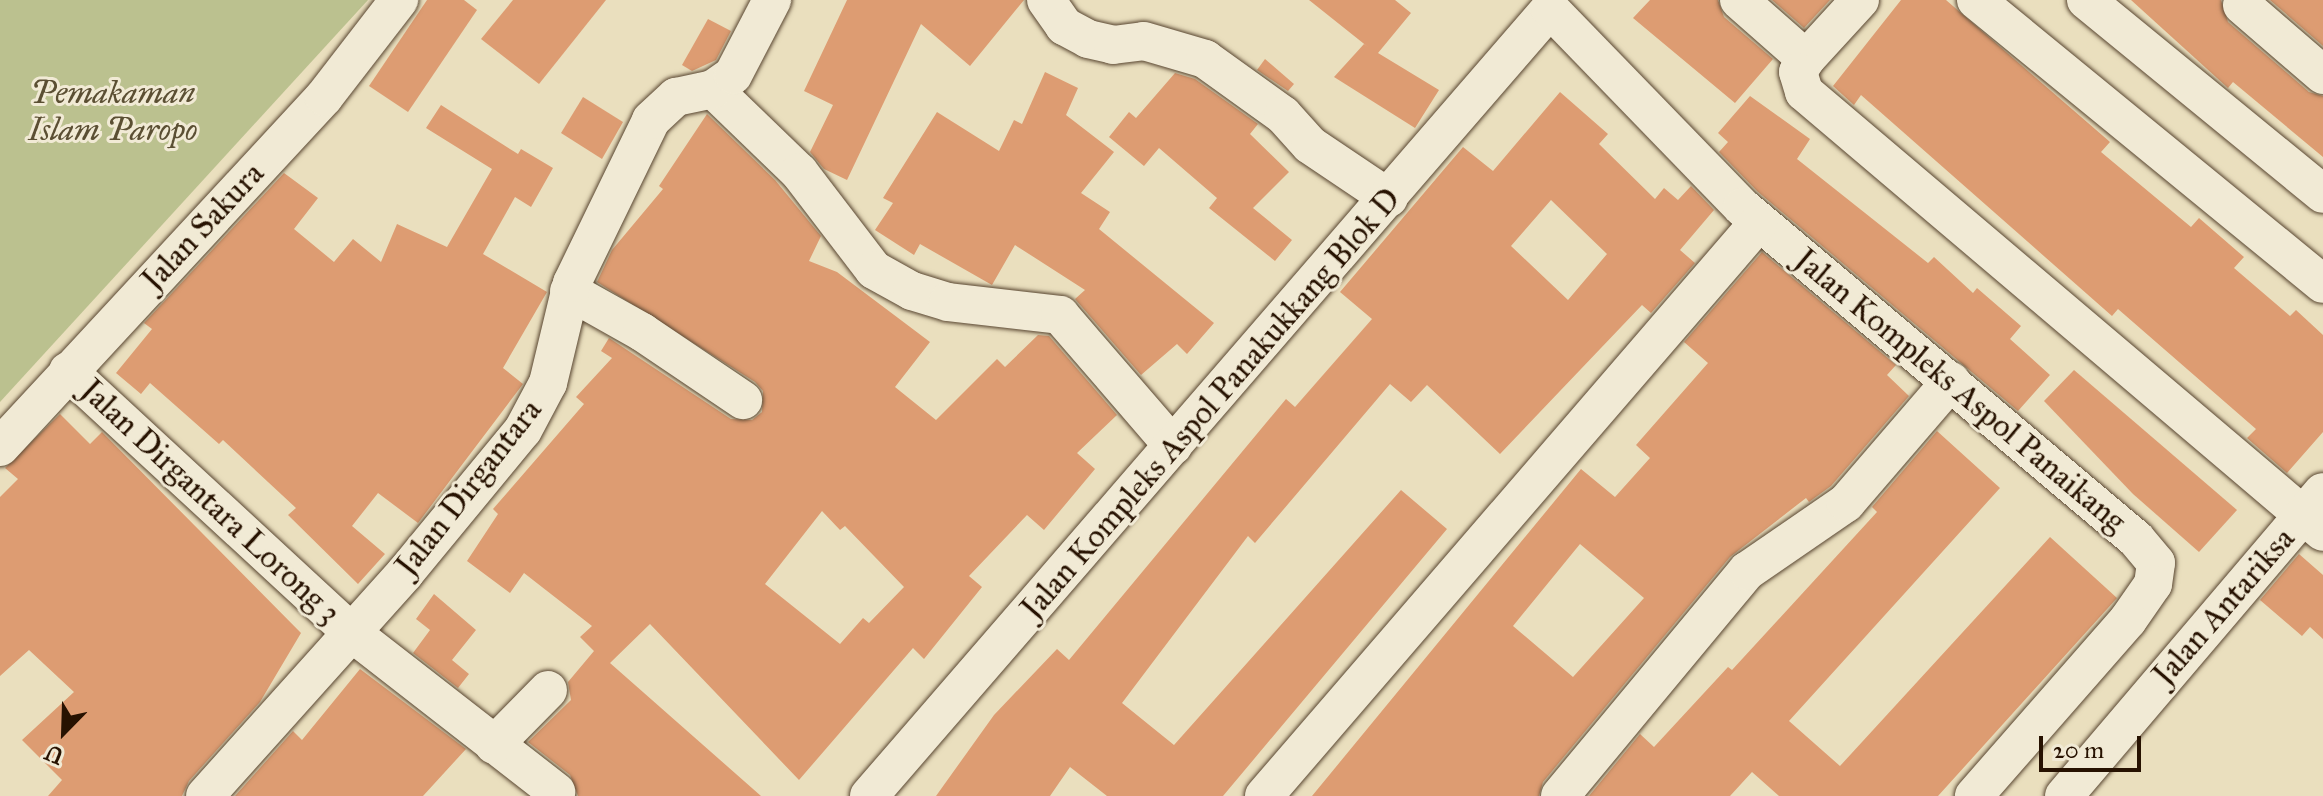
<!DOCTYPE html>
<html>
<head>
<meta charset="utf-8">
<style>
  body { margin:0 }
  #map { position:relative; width:2323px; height:796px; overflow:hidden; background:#eadfbe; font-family:"IM FELL Great Primer",serif }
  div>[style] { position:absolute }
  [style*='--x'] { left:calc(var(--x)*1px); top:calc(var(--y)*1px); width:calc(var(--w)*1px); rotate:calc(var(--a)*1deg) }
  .green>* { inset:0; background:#bbc18f }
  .building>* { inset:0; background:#dd9c72 }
  .roads { filter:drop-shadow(0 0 2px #584530) drop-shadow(0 0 2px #584530) }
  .minor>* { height:38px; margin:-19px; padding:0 19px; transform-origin:19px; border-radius:19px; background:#f1ead5 }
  span { translate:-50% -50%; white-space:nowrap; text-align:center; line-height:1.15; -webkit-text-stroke:6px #f1ead5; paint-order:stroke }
  .park-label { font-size:32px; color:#5b4f33; font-style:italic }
  .street-label { font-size:32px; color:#271201 }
  .north { position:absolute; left:24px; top:692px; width:80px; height:80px; -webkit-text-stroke:6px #f1ead5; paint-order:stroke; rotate:203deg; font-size:22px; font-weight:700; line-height:32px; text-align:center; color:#271201 }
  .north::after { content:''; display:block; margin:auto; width:28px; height:36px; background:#271201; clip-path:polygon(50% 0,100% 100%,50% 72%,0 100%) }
  .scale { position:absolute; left:2039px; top:736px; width:102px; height:36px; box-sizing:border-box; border:4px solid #271201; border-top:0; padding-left:10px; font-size:24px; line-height:28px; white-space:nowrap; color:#271201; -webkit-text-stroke:6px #f1ead5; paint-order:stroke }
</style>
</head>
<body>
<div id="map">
  <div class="green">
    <div style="clip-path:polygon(0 0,368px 0,0 402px)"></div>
  </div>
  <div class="building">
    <div style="clip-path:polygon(427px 0,464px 0,477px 10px,408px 112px,369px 86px)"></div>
    <div style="clip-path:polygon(513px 0,606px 0,539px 84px,481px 39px)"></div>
    <div style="clip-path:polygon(847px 0,1024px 0,970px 66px,921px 24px,847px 180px,824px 169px,810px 152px,833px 105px,804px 91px)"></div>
    <div style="clip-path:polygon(1309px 0,1395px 0,1411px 13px,1378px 53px,1439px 90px,1415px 128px,1334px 77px,1364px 44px,1368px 47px)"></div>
    <div style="clip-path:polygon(1650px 0,1718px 0,1724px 17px,1773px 59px,1735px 103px,1633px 18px)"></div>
    <div style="clip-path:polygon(1772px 0,1830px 0,1804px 28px)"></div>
    <div style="clip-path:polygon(1901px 0,1946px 0,2110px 142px,2101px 152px,2191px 227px,2199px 218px,2244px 257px,2234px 268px,2290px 316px,2296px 310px,2323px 335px,2323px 432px,2287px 473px,2247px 438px,2256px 429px,2118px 309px,2112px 316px,1861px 95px,1854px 105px,1833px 86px)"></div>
    <div style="clip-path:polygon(2131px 0,2221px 0,2228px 22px,2309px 92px,2323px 96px,2323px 157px,2233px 82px,2228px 88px)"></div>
    <div style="clip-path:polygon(2270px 0,2323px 0,2323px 46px)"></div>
    <div style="clip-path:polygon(708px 19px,731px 31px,716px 60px,692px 71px,682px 65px)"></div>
    <div style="clip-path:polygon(1265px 59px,1294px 84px,1288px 91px,1257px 70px)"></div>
    <div style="clip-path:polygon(1045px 72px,1078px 88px,1066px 115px,1114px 152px,1081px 193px,1110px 212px,1099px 229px,1214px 323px,1187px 354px,1177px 344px,1141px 375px,1075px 299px,1085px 290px,1015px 245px,992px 285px,920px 244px,914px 255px,875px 230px,893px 203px,883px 198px,937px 112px,999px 151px,1014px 120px,1022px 124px)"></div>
    <div style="clip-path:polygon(1175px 73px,1195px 79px,1258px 124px,1250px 134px,1289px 172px,1253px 208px,1292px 240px,1275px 261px,1209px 208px,1217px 198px,1159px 148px,1144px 166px,1109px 137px,1129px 112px,1136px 118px)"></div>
    <div style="clip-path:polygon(evenodd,1560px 92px,1608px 134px,1599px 144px,1655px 199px,1664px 188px,1678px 200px,1691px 186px,1714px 210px,1680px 250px,1695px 263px,1651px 313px,1642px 305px,1500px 454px,1427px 385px,1411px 402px,1390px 384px,1255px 543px,1248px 536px,1122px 703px,1174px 745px,1401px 490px,1447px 529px,1223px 796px,1107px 796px,1070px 767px,1050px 796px,936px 796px,994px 715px,1057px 649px,1069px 660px,1286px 399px,1295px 407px,1372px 319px,1340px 292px,1463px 147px,1493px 171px,1560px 92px,1551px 200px,1607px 254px,1568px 300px,1511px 246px,1551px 200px)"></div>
    <div style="clip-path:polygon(1750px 96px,1810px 139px,1797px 159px,1928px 263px,1934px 257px,1973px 293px,1977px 288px,2021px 326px,2010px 339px,2050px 375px,2018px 411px,1757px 191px,1719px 152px,1728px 142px,1718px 133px)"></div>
    <div style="clip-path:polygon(583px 97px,623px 122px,602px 159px,561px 133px)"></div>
    <div style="clip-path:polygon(441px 105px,518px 154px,521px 149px,553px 168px,531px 207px,515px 197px,483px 254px,547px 292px,503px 368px,523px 384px,418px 523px,378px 493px,352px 526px,385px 554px,358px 584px,288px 515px,296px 508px,223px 440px,219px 444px,150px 383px,141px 394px,116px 373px,152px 329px,144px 323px,284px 173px,318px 198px,294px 229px,334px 262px,353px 239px,381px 262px,397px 224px,447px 247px,492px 169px,426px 128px)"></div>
    <div style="clip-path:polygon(evenodd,707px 114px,775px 180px,821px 236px,809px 261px,837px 272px,930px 342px,895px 387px,936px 420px,997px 359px,1005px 367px,1038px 335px,1049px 336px,1117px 415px,1077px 453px,1095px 469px,1044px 530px,1027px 515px,969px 576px,982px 587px,924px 659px,913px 648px,799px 780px,650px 624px,610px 663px,761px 796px,578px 796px,570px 775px,528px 742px,571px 700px,568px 682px,594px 651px,580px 637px,592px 626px,524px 573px,510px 593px,467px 561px,498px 514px,493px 509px,584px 404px,576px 397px,612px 358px,601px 351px,609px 338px,731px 419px,752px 420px,762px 412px,763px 391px,755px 382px,597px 282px,612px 250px,663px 189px,659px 186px,707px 114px,822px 511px,840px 530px,845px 526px,904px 587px,869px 623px,863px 618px,840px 644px,765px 584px,822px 511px)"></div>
    <div style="clip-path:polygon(evenodd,1762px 252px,1896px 365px,1887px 375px,1909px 396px,1831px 486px,1809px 502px,1806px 498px,1730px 557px,1543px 782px,1539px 796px,1312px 796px,1581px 469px,1615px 497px,1650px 458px,1636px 445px,1708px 363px,1684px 342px,1762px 252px,1580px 544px,1644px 598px,1573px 677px,1513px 626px,1580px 544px)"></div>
    <div style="clip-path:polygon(2074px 370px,2237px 510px,2199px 552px,2133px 494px,2044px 401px)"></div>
    <div style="clip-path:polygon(60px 414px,90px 444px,102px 432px,301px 633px,260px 702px,189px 781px,182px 796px,48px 796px,62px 780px,22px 740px,74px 692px,29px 650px,0 676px,0 497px,18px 479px,5px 468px)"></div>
    <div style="clip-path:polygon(1937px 431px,2000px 488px,1789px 721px,1840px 766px,2050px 537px,2117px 598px,1938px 796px,1779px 796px,1752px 772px,1730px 796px,1589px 796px,1640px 734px,1654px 747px,1728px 667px,1732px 670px,1877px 512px,1872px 507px)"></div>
    <div style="clip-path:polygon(2299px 554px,2323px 575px,2323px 639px,2310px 627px,2302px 636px,2260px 600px)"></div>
    <div style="clip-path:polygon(434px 594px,476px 630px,452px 660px,469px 674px,458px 688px,413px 653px,430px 630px,416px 619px)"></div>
    <div style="clip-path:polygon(360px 669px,466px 749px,423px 796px,235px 796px,293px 731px,302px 740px)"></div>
  </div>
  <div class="roads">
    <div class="minor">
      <div style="--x:1046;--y:0;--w:32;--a:55"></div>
      <div style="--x:1064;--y:26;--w:27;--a:28"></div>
      <div style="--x:1088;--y:39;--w:26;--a:13"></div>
      <div style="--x:1113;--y:45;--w:31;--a:-7"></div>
      <div style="--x:1144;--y:41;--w:64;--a:16.4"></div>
      <div style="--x:1205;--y:59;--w:96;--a:35.7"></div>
      <div style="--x:1283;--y:115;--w:40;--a:48"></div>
      <div style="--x:1310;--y:145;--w:95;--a:33.9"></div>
      <div style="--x:1739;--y:0;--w:89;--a:41.4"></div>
      <div style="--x:1860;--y:0;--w:80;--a:132.5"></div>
      <div style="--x:1806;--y:59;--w:15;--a:122"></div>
      <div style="--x:1798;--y:72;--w:21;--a:73"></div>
      <div style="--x:1804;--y:92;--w:680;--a:40.29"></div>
      <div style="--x:1976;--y:0;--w:448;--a:39.3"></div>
      <div style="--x:2086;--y:0;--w:306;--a:39.3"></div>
      <div style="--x:2242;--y:5;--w:107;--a:40.8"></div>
      <div style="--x:713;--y:89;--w:120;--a:44"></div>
      <div style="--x:799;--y:172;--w:123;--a:52.6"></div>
      <div style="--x:874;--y:270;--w:43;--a:28.9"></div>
      <div style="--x:912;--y:291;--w:38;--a:17"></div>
      <div style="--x:948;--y:302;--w:113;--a:6.6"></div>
      <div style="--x:1060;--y:315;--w:173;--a:49.2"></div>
      <div style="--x:569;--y:291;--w:84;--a:29.3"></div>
      <div style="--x:642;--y:332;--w:122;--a:34"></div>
      <div style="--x:68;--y:371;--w:386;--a:42.7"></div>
      <div style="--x:352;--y:633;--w:259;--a:37.9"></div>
      <div style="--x:0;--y:447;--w:477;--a:-47.2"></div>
      <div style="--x:324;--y:97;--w:123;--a:-52.3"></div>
      <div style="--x:494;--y:745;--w:77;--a:-45.5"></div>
      <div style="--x:205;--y:796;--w:300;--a:-48.1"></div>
      <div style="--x:405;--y:573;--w:185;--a:-50.5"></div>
      <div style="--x:523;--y:430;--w:53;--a:-62"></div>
      <div style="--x:548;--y:383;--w:103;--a:-76.5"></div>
      <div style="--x:572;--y:283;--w:181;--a:-64.1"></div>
      <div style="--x:651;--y:120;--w:34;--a:-43"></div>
      <div style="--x:676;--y:97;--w:38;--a:-12"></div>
      <div style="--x:713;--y:89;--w:24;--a:-35"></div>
      <div style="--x:733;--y:75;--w:85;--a:-62.5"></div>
      <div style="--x:869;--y:796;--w:1041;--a:-49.13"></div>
      <div style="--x:1550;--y:9;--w:276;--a:45.9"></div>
      <div style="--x:1742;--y:207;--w:515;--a:40.12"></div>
      <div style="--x:2136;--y:539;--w:31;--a:50"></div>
      <div style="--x:2156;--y:563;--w:21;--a:98"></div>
      <div style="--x:2153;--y:584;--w:44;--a:124.8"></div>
      <div style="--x:2128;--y:620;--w:234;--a:131.2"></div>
      <div style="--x:1264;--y:796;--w:758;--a:-49.23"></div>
      <div style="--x:1560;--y:796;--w:293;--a:-50.3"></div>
      <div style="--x:1747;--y:571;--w:120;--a:-34.5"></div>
      <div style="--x:1846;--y:503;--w:161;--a:-49.3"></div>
      <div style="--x:2064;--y:796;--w:399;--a:-49.6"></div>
    </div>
  </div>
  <div class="park-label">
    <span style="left:113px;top:112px">Pemakaman<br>Islam Paropo</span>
  </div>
  <div class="street-label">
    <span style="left:203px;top:227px;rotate:-47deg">Jalan Sakura</span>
    <span style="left:1960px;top:391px;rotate:40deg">Jalan Kompleks Aspol Panaikang</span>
    <span style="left:1211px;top:404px;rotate:-49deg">Jalan Kompleks Aspol Panakukkang Blok D</span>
    <span style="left:469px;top:488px;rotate:-52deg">Jalan Dirgantara</span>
    <span style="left:210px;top:502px;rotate:43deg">Jalan Dirgantara Lorong 3</span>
    <span style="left:2224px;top:607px;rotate:-49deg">Jalan Antariksa</span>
  </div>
  <div class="north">U</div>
  <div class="scale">20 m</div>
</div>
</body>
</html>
